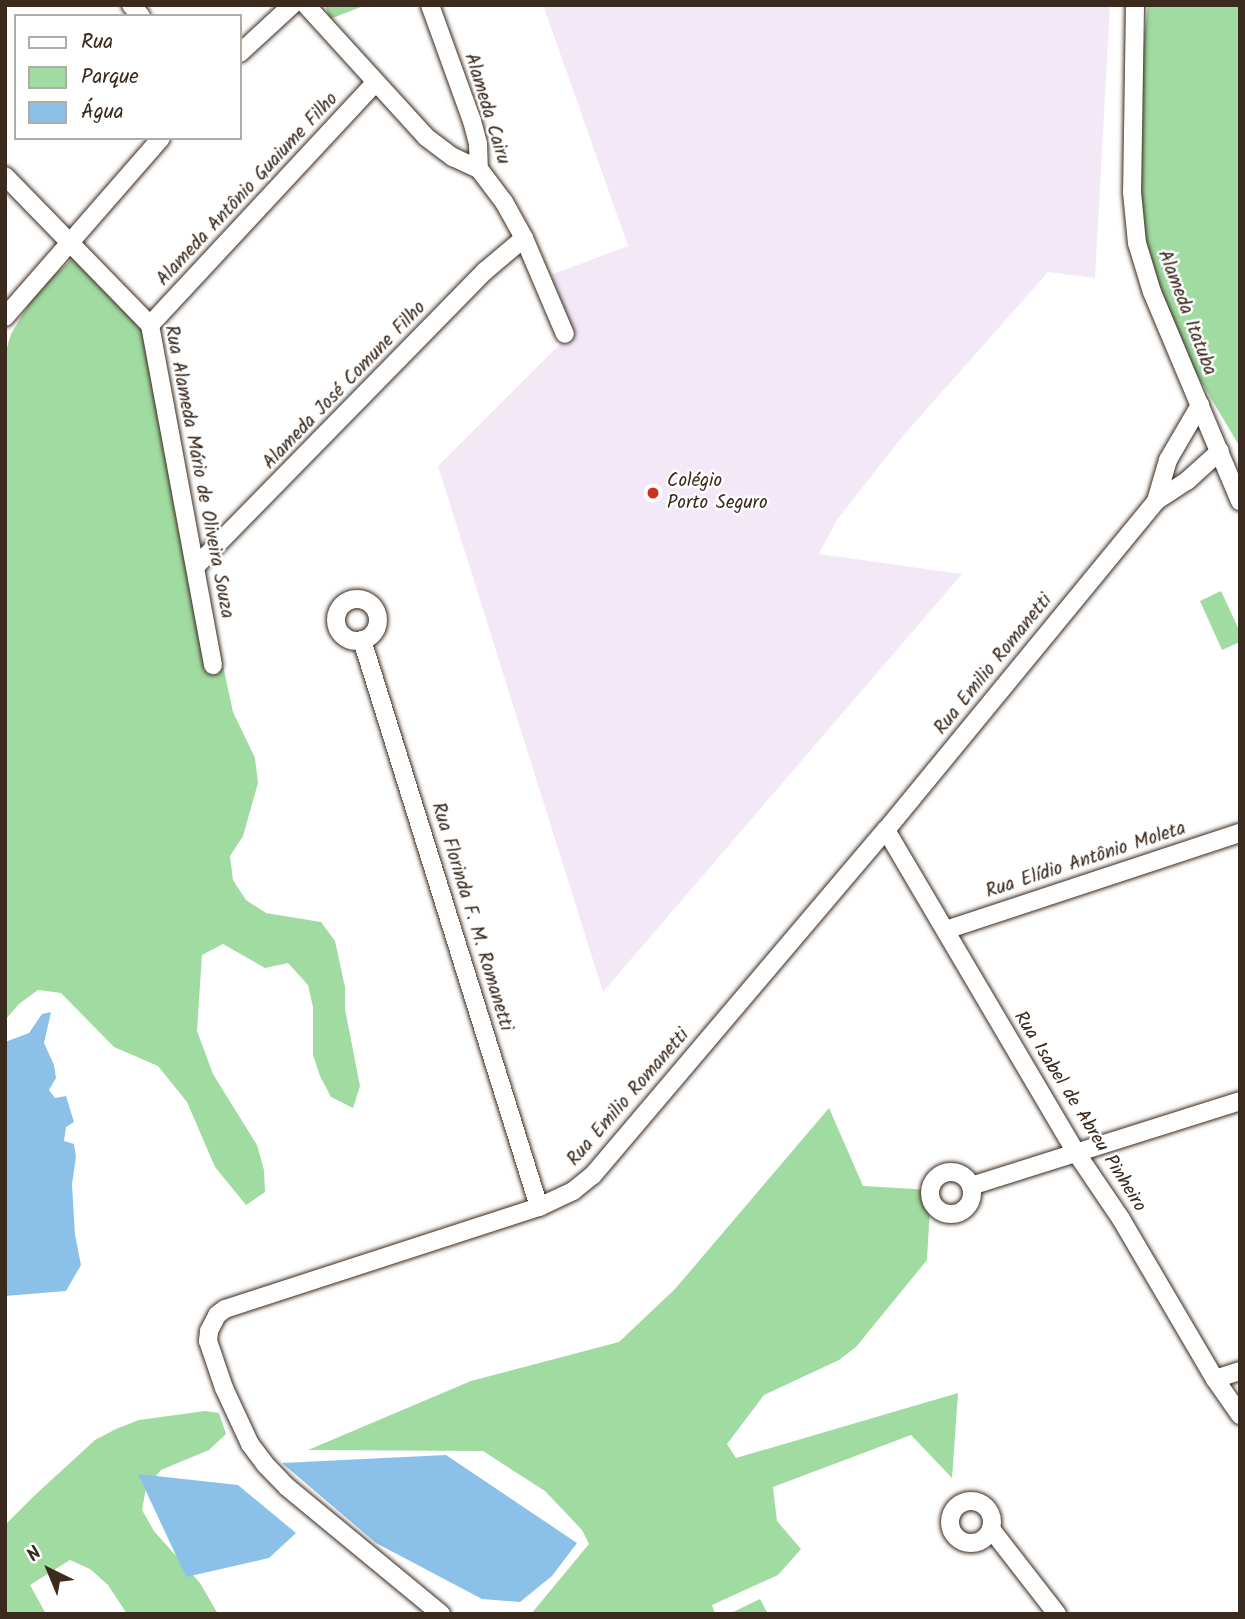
<!DOCTYPE html>
<html>
<head>
<meta charset="utf-8">
<style>
  body { margin:0 }
  #map { position:relative; width:1245px; height:1619px; overflow:hidden; background:#fff; font-family:Kalam,sans-serif }
  div>[style] { position:absolute }
  [style*='--x'] { left:calc(var(--x)*1px); top:calc(var(--y)*1px); width:calc(var(--w)*1px); rotate:calc(var(--a)*1deg) }
  .built>* { inset:0; background:#f3e9f6 }
  .green>* { inset:0; background:#a0dba1 }
  .water>* { inset:0; background:#8bc1e9 }
  .roads { filter:drop-shadow(0 0 2px #3b2a1e) drop-shadow(0 0 2px #3b2a1e) }
  .minor>* { height:18px; margin:-9px; padding:0 9px; transform-origin:9px; border-radius:9px; background:#fff }
  .minor>.ring { margin:-9px; padding:0; box-sizing:content-box; background:none; border:18px solid #fff; border-radius:50% }
  .dots>* { width:19px; height:19px; translate:-50% -50%; box-sizing:border-box; border:4px solid #fff; border-radius:50% }
  span { translate:-50% -50%; white-space:nowrap; text-align:center; line-height:1.15; -webkit-text-stroke:5px #fff; paint-order:stroke }
  .street-label { font-size:19px; color:#3b2a1e }
  .poi-label { font-size:19px; color:#3b2a1e }
  .left { translate:0 -50%; text-align:left }
  .frame { position:absolute; inset:0; border:7px solid #3b2a1e; pointer-events:none }
  .legend { position:absolute; left:14px; top:14px; width:228px; height:126px; box-sizing:border-box; background:#fff; border:2px solid #b1aaa5; margin:0; padding:9px 12px; list-style:none; font-size:21px; color:#3b2a1e }
  .legend li { display:flex; align-items:center; gap:14px; height:35px }
  .legend b { width:35px; border:2px solid #b1aaa5 }
  .north { position:absolute; left:14px; top:1535px; width:70px; height:70px; -webkit-text-stroke:5px #fff; paint-order:stroke; rotate:317deg; font-size:19px; font-weight:700; line-height:28px; text-align:center; color:#3b2a1e }
  .north::after { content:''; display:block; margin:auto; width:24px; height:32px; background:#3b2a1e; clip-path:polygon(50% 0,100% 100%,50% 72%,0 100%) }
</style>
</head>
<body>
<div id="map">
  <div class="built">
    <div style="clip-path:polygon(543px 5px,1110px 5px,1095px 278px,1048px 272px,902px 437px,837px 520px,819px 554px,962px 574px,603px 992px,438px 466px,570px 334px,551px 275px,628px 246px)"></div>
  </div>
  <div class="green">
    <div style="clip-path:polygon(325px 5px,366px 5px,330px 19px)"></div>
    <div style="clip-path:polygon(1148px 5px,1240px 5px,1240px 447px,1149px 294px,1126px 198px)"></div>
    <div style="clip-path:polygon(83px 255px,137px 313px,171px 424px,233px 712px,255px 758px,258px 783px,243px 836px,230px 856px,233px 880px,246px 900px,266px 913px,321px 922px,335px 941px,345px 987px,345px 1009px,360px 1086px,353px 1108px,331px 1097px,320px 1076px,313px 1055px,313px 1007px,308px 985px,288px 963px,265px 968px,223px 944px,202px 955px,197px 1031px,213px 1074px,257px 1145px,264px 1170px,265px 1192px,246px 1205px,215px 1167px,187px 1102px,158px 1066px,114px 1047px,61px 993px,38px 990px,19px 1004px,5px 1020px,5px 354px,11px 334px,36px 292px,70px 261px)"></div>
    <div style="clip-path:polygon(1221px 591px,1240px 632px,1240px 642px,1222px 650px,1200px 601px)"></div>
    <div style="clip-path:polygon(829px 1108px,863px 1186px,931px 1190px,927px 1260px,856px 1347px,839px 1360px,764px 1395px,727px 1444px,736px 1458px,958px 1393px,952px 1478px,911px 1435px,773px 1487px,777px 1521px,801px 1549px,778px 1575px,712px 1605px,715px 1614px,531px 1614px,589px 1544px,582px 1530px,545px 1491px,483px 1451px,308px 1450px,471px 1381px,619px 1342px,675px 1289px)"></div>
    <div style="clip-path:polygon(205px 1411px,219px 1413px,226px 1434px,209px 1450px,161px 1470px,146px 1488px,142px 1510px,154px 1531px,200px 1583px,218px 1614px,127px 1614px,108px 1585px,90px 1569px,70px 1560px,30px 1585px,46px 1614px,5px 1614px,5px 1525px,35px 1495px,95px 1440px,116px 1429px,139px 1420px)"></div>
    <div style="clip-path:polygon(760px 1599px,768px 1614px,729px 1614px)"></div>
  </div>
  <div class="water">
    <div style="clip-path:polygon(51px 1012px,44px 1043px,54px 1065px,56px 1078px,49px 1090px,55px 1098px,66px 1096px,74px 1122px,66px 1127px,64px 1141px,74px 1144px,76px 1157px,72px 1184px,75px 1235px,81px 1265px,66px 1291px,5px 1296px,5px 1042px,29px 1033px,42px 1014px)"></div>
    <div style="clip-path:polygon(446px 1455px,577px 1543px,552px 1576px,520px 1602px,482px 1599px,376px 1543px,282px 1463px)"></div>
    <div style="clip-path:polygon(138px 1474px,238px 1485px,296px 1533px,269px 1558px,186px 1577px)"></div>
  </div>
  <div class="roads">
    <div class="minor">
      <div style="--x:131;--y:5;--w:15;--a:48"></div>
      <div style="--x:306;--y:5;--w:178;--a:47.7"></div>
      <div style="--x:426;--y:137;--w:34;--a:37"></div>
      <div style="--x:453;--y:157;--w:29;--a:25"></div>
      <div style="--x:430;--y:5;--w:123;--a:70.1"></div>
      <div style="--x:472;--y:121;--w:24;--a:75"></div>
      <div style="--x:478;--y:144;--w:25;--a:88"></div>
      <div style="--x:479;--y:169;--w:41;--a:52.9"></div>
      <div style="--x:504;--y:202;--w:41;--a:60.9"></div>
      <div style="--x:524;--y:238;--w:104;--a:66.9"></div>
      <div style="--x:1135;--y:5;--w:187;--a:90.9"></div>
      <div style="--x:1132;--y:192;--w:51;--a:84.4"></div>
      <div style="--x:1137;--y:243;--w:51;--a:73"></div>
      <div style="--x:1152;--y:292;--w:227;--a:67.2"></div>
      <div style="--x:240;--y:53;--w:71;--a:-42.7"></div>
      <div style="--x:5;--y:176;--w:208;--a:45.8"></div>
      <div style="--x:150;--y:325;--w:346;--a:79.5"></div>
      <div style="--x:5;--y:317;--w:237;--a:-48.9"></div>
      <div style="--x:150;--y:325;--w:330;--a:-47.1"></div>
      <div style="--x:1156;--y:501;--w:43;--a:-73.7"></div>
      <div style="--x:1168;--y:460;--w:64;--a:-59.8"></div>
      <div style="--x:197;--y:565;--w:412;--a:-45.6"></div>
      <div style="--x:485;--y:271;--w:51;--a:-40.2"></div>
      <div class="ring" style="left:336px;top:599px;width:24px;height:24px"></div>
      <div style="--x:362;--y:640;--w:594;--a:72.66"></div>
      <div style="--x:886;--y:830;--w:373;--a:59.5"></div>
      <div style="--x:1075;--y:1151;--w:82;--a:55.9"></div>
      <div style="--x:1121;--y:1219;--w:186;--a:59.6"></div>
      <div style="--x:1215;--y:1379;--w:44;--a:55.2"></div>
      <div style="--x:946;--y:930;--w:310;--a:-18.3"></div>
      <div class="ring" style="left:930px;top:1172px;width:24px;height:24px"></div>
      <div style="--x:971;--y:1186;--w:282;--a:-17.5"></div>
      <div style="--x:1215;--y:1379;--w:26;--a:-18"></div>
      <div class="ring" style="left:950px;top:1501px;width:24px;height:24px"></div>
      <div style="--x:991;--y:1529;--w:108;--a:52.2"></div>
      <div style="--x:441;--y:1614;--w:200;--a:-140.5"></div>
      <div style="--x:287;--y:1487;--w:32;--a:-134"></div>
      <div style="--x:265;--y:1464;--w:25;--a:-127"></div>
      <div style="--x:250;--y:1444;--w:62;--a:-114.9"></div>
      <div style="--x:224;--y:1388;--w:50;--a:-108.8"></div>
      <div style="--x:208;--y:1341;--w:10;--a:-84"></div>
      <div style="--x:209;--y:1331;--w:18;--a:-63"></div>
      <div style="--x:217;--y:1315;--w:10;--a:-37"></div>
      <div style="--x:225;--y:1309;--w:330;--a:-18"></div>
      <div style="--x:539;--y:1207;--w:38;--a:-25"></div>
      <div style="--x:573;--y:1191;--w:26;--a:-39"></div>
      <div style="--x:593;--y:1175;--w:453;--a:-49.7"></div>
      <div style="--x:886;--y:830;--w:426;--a:-50.6"></div>
      <div style="--x:1156;--y:501;--w:38;--a:-33"></div>
      <div style="--x:1188;--y:480;--w:43;--a:-42.2"></div>
    </div>
  </div>
  <div class="dots">
    <div style="left:653px;top:493px;background:#c8321e"></div>
  </div>
  <div class="street-label">
    <span style="left:486px;top:109px;rotate:73deg">Alameda Cairu</span>
    <span style="left:248px;top:190px;rotate:-47deg">Alameda Antônio Guaiume Filho</span>
    <span style="left:1186px;top:313px;rotate:69deg">Alameda Itatuba</span>
    <span style="left:345px;top:386px;rotate:-46deg">Alameda José Comune Filho</span>
    <span style="left:198px;top:472px;rotate:79deg">Rua Alameda Mário de Oliveira Souza</span>
    <span style="left:994px;top:665px;rotate:-51deg">Rua Emilio Romanetti</span>
    <span style="left:1086px;top:861px;rotate:-18deg">Rua Elídio Antônio Moleta</span>
    <span style="left:471px;top:917px;rotate:73deg">Rua Florinda F. M. Romanetti</span>
    <span style="left:629px;top:1098px;rotate:-49deg">Rua Emilio Romanetti</span>
    <span style="left:1079px;top:1112px;rotate:58deg">Rua Isabel de Abreu Pinheiro</span>
  </div>
  <div class="poi-label">
    <span class="left" style="left:667px;top:493px">Colégio<br>Porto Seguro</span>
  </div>
  <div class="frame"></div>
  <ul class="legend">
  <li><b style="height:9px;background:#fff"></b>Rua</li>
  <li><b style="height:19px;background:#a0dba1"></b>Parque</li>
  <li><b style="height:19px;background:#8bc1e9"></b>Água</li>
  </ul>
  <div class="north">N</div>
</div>
</body>
</html>
